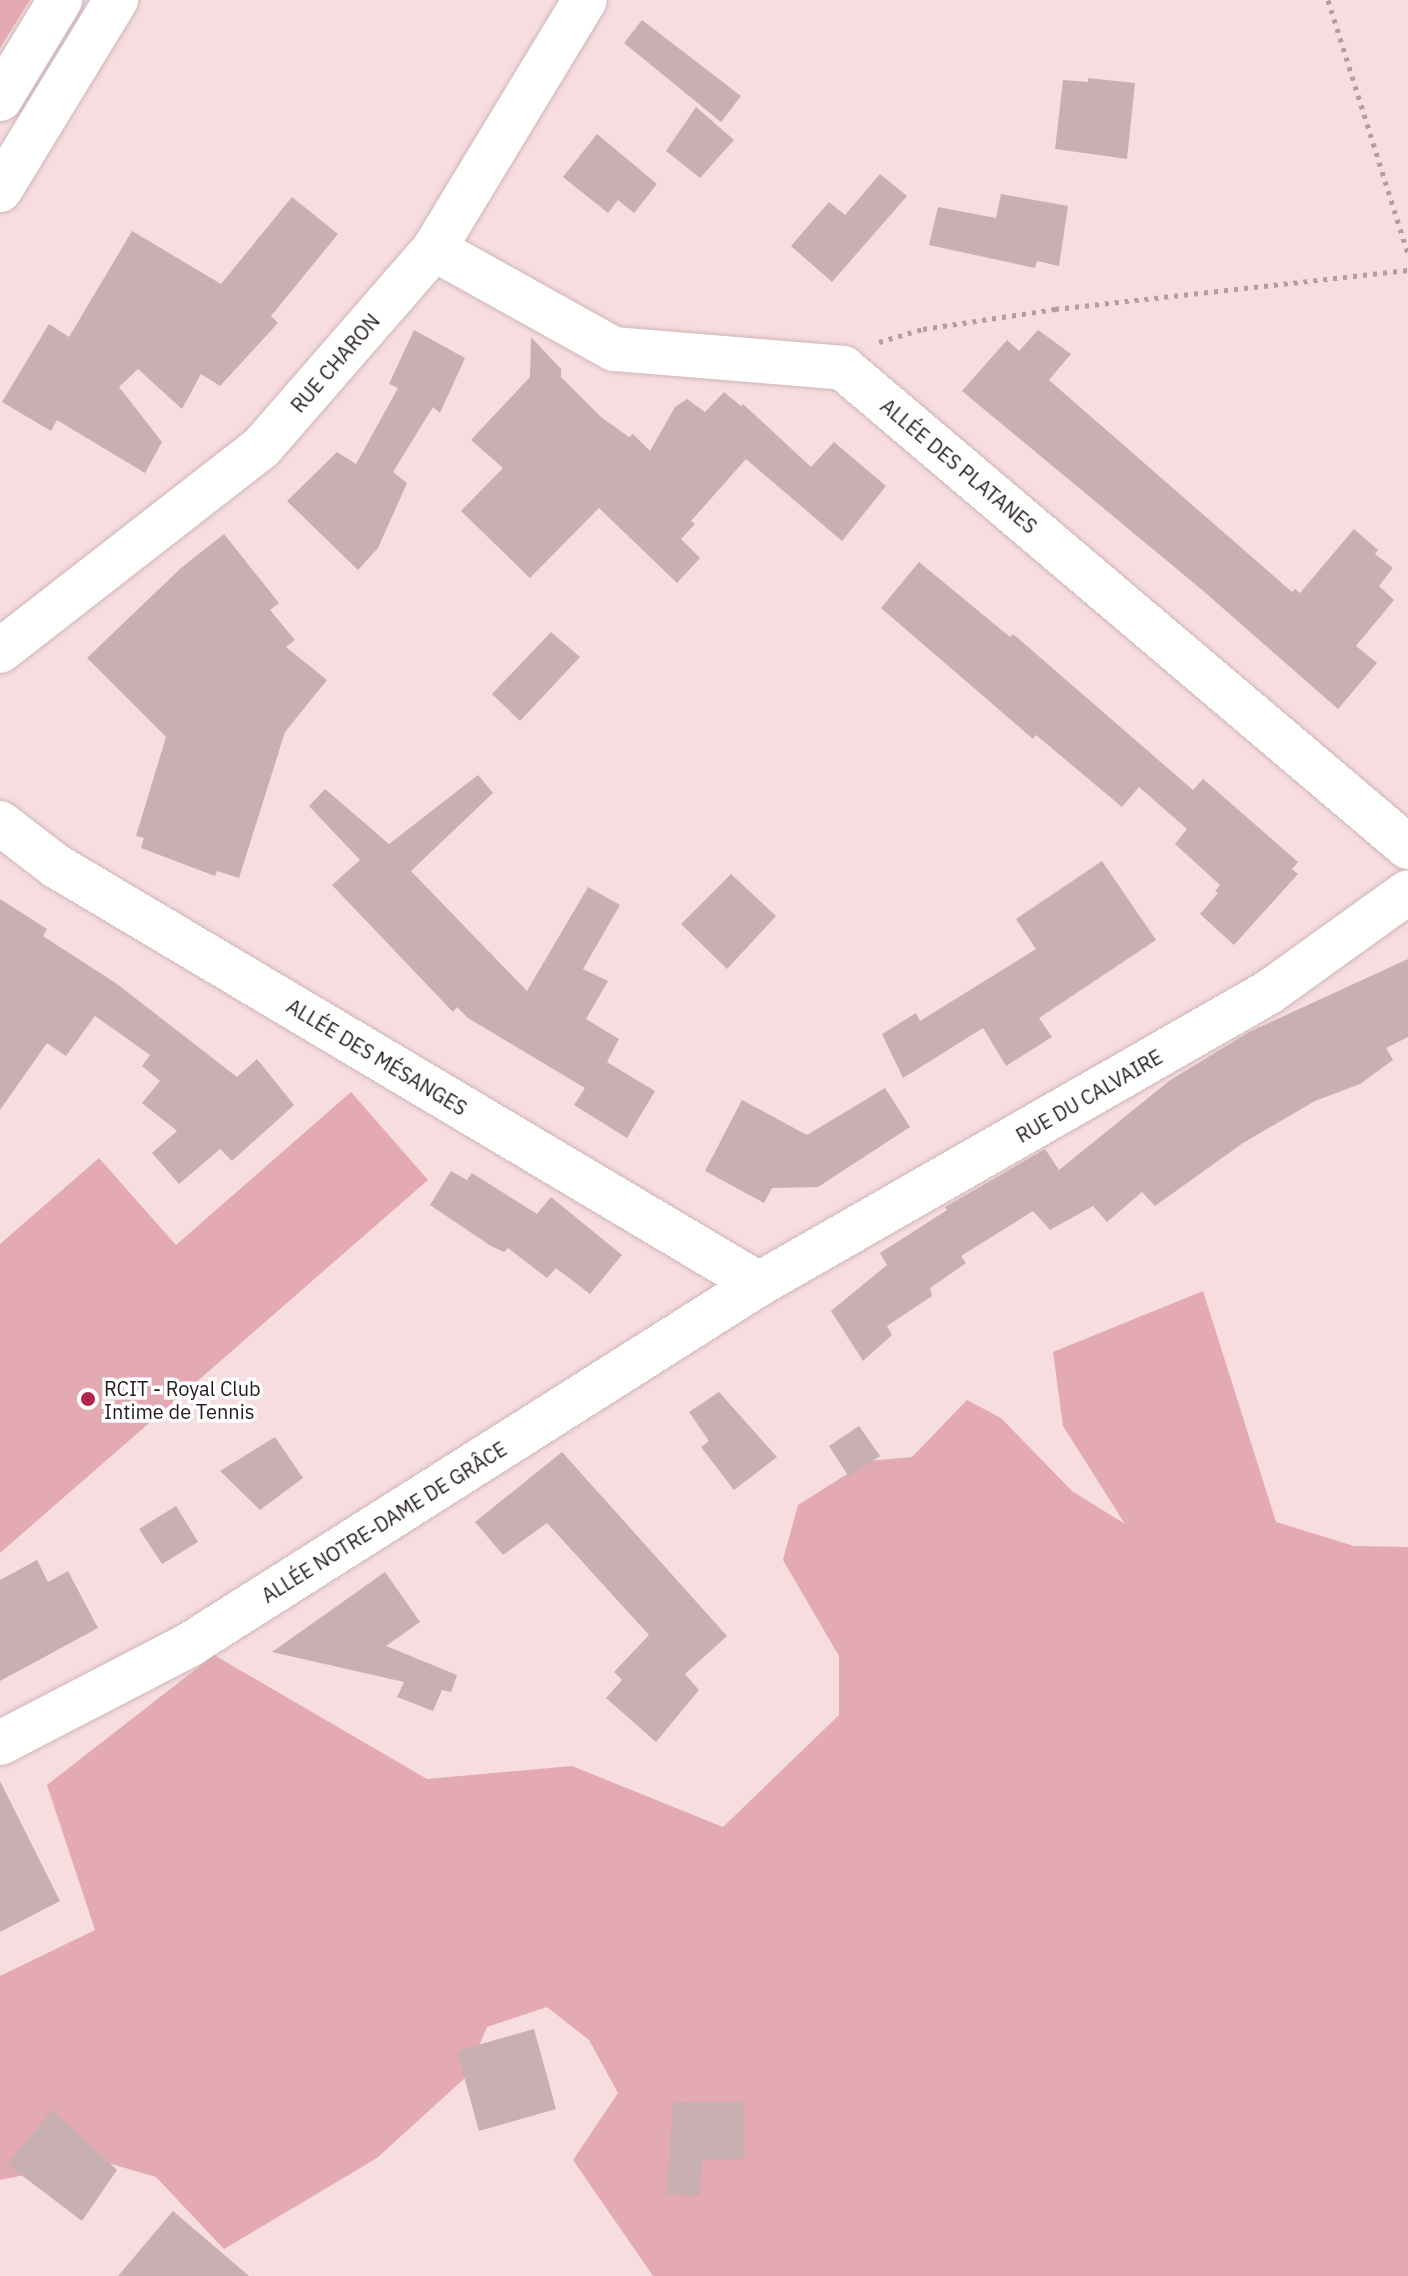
<!DOCTYPE html>
<html>
<head>
<meta charset="utf-8">
<style>
  body { margin:0 }
  #map { position:relative; width:1408px; height:2276px; overflow:hidden; background:#f7dddf; font-family:"IBM Plex Sans",sans-serif }
  div>[style] { position:absolute }
  [style*='--x'] { left:calc(var(--x)*1px); top:calc(var(--y)*1px); width:calc(var(--w)*1px); rotate:calc(var(--a)*1deg) }
  .green>* { inset:0; background:#e3aab1 }
  .building>* { inset:0; background:#c8afb2 }
  .path>* { height:5px; margin-top:-2.5px; transform-origin:0; background:repeating-linear-gradient(90deg,#b29d9f 0 4px,transparent 0 10px) }
  .roads { filter:drop-shadow(0 0 2px #ceb5b7) drop-shadow(0 0 2px #ceb5b7) }
  .street>* { height:44px; margin:-22px; padding:0 22px; transform-origin:22px; border-radius:22px; background:#fff }
  .primary>* { height:44px; margin:-22px; padding:0 22px; transform-origin:22px; border-radius:22px; background:#fff }
  .dots>* { width:22px; height:22px; translate:-50% -50%; box-sizing:border-box; border:4px solid #fff; border-radius:50% }
  span { translate:-50% -50%; white-space:nowrap; text-align:center; line-height:1.15; -webkit-text-stroke:7px #fff; paint-order:stroke }
  .street-label { font-size:20px; color:#251c1d }
  .poi-label { font-size:20px; color:#251c1d }
  .left { translate:0 -50%; text-align:left }
</style>
</head>
<body>
<div id="map">
  <div class="green">
    <div style="clip-path:polygon(0 0,30px 0,0 48px)"></div>
    <div style="clip-path:polygon(351px 1092px,428px 1180px,0 1553px,0 1244px,99px 1158px,176px 1245px)"></div>
    <div style="clip-path:polygon(1203px 1291px,1276px 1522px,1354px 1546px,1408px 1547px,1408px 2276px,653px 2276px,573px 2160px,618px 2093px,589px 2040px,547px 2007px,487px 2027px,466px 2077px,377px 2158px,224px 2249px,156px 2177px,98px 2160px,0 2180px,0 1976px,95px 1930px,47px 1785px,214px 1655px,427px 1779px,572px 1766px,723px 1827px,839px 1715px,839px 1656px,783px 1560px,798px 1505px,868px 1461px,912px 1457px,967px 1400px,1001px 1418px,1072px 1491px,1125px 1524px,1063px 1426px,1053px 1352px)"></div>
  </div>
  <div class="building">
    <div style="clip-path:polygon(642px 20px,741px 96px,721px 122px,624px 43px)"></div>
    <div style="clip-path:polygon(1088px 78px,1135px 83px,1127px 159px,1055px 149px,1063px 80px,1088px 82px)"></div>
    <div style="clip-path:polygon(696px 107px,734px 140px,700px 178px,666px 151px)"></div>
    <div style="clip-path:polygon(597px 134px,657px 184px,634px 213px,618px 200px,608px 213px,563px 177px)"></div>
    <div style="clip-path:polygon(880px 174px,907px 196px,832px 282px,791px 246px,829px 202px,845px 215px)"></div>
    <div style="clip-path:polygon(1001px 194px,1068px 206px,1059px 266px,1037px 261px,1035px 268px,929px 245px,938px 207px,996px 218px)"></div>
    <div style="clip-path:polygon(292px 197px,338px 234px,271px 316px,278px 323px,220px 386px,201px 374px,182px 409px,138px 369px,119px 387px,162px 442px,145px 473px,57px 420px,51px 431px,2px 402px,49px 324px,69px 337px,132px 231px,221px 284px)"></div>
    <div style="clip-path:polygon(414px 330px,465px 358px,440px 413px,433px 407px,393px 472px,407px 483px,378px 548px,358px 570px,287px 501px,337px 452px,356px 464px,398px 388px,389px 384px)"></div>
    <div style="clip-path:polygon(1038px 330px,1071px 354px,1049px 380px,1292px 592px,1295px 589px,1300px 593px,1354px 529px,1378px 550px,1375px 554px,1393px 568px,1379px 586px,1394px 600px,1356px 646px,1377px 663px,1338px 709px,1201px 589px,962px 391px,1007px 340px,1019px 351px)"></div>
    <div style="clip-path:polygon(531px 337px,561px 369px,561px 377px,601px 417px,629px 437px,633px 434px,650px 451px,675px 407px,687px 399px,705px 412px,724px 392px,741px 406px,743px 404px,811px 467px,834px 442px,886px 486px,842px 541px,746px 459px,691px 521px,695px 524px,681px 539px,700px 558px,677px 583px,599px 508px,530px 578px,461px 511px,503px 468px,471px 440px,530px 377px)"></div>
    <div style="clip-path:polygon(224px 534px,279px 603px,270px 610px,295px 640px,286px 647px,327px 680px,285px 732px,239px 878px,217px 871px,215px 876px,141px 848px,144px 838px,136px 836px,166px 737px,87px 658px,181px 568px)"></div>
    <div style="clip-path:polygon(919px 562px,1010px 637px,1013px 634px,1193px 790px,1203px 779px,1298px 862px,1292px 869px,1298px 874px,1234px 945px,1200px 914px,1218px 893px,1215px 891px,1220px 885px,1175px 844px,1187px 829px,1139px 787px,1122px 807px,1036px 735px,1033px 739px,881px 608px)"></div>
    <div style="clip-path:polygon(551px 632px,580px 657px,520px 721px,492px 694px)"></div>
    <div style="clip-path:polygon(478px 775px,493px 793px,411px 871px,527px 991px,588px 887px,620px 905px,583px 969px,608px 981px,586px 1019px,619px 1039px,607px 1062px,655px 1091px,627px 1138px,574px 1105px,585px 1088px,468px 1018px,457px 1007px,453px 1012px,332px 885px,360px 860px,309px 806px,325px 789px,389px 844px)"></div>
    <div style="clip-path:polygon(1102px 861px,1156px 940px,1039px 1018px,1052px 1037px,1006px 1066px,983px 1028px,903px 1078px,882px 1034px,916px 1013px,920px 1021px,1036px 949px,1016px 919px)"></div>
    <div style="clip-path:polygon(731px 874px,776px 916px,727px 969px,681px 924px)"></div>
    <div style="clip-path:polygon(0 899px,47px 929px,43px 936px,117px 984px,237px 1077px,257px 1059px,294px 1105px,232px 1161px,220px 1149px,179px 1184px,152px 1153px,177px 1131px,142px 1103px,160px 1081px,142px 1066px,150px 1055px,95px 1016px,66px 1056px,47px 1043px,0 1110px)"></div>
    <div style="clip-path:polygon(1408px 959px,1408px 1037px,1386px 1048px,1393px 1060px,1360px 1084px,1315px 1101px,1243px 1143px,1155px 1206px,1142px 1192px,1107px 1222px,1093px 1206px,1050px 1230px,1033px 1211px,961px 1256px,966px 1263px,930px 1288px,932px 1296px,887px 1326px,892px 1335px,863px 1361px,831px 1311px,887px 1265px,880px 1253px,947px 1210px,945px 1207px,1045px 1149px,1059px 1170px,1169px 1081px,1249px 1032px)"></div>
    <div style="clip-path:polygon(885px 1088px,910px 1127px,818px 1187px,772px 1188px,764px 1203px,705px 1171px,742px 1100px,807px 1135px)"></div>
    <div style="clip-path:polygon(451px 1171px,467px 1180px,472px 1173px,537px 1214px,551px 1197px,622px 1255px,590px 1294px,556px 1268px,547px 1278px,508px 1248px,504px 1252px,491px 1246px,430px 1205px)"></div>
    <div style="clip-path:polygon(719px 1392px,777px 1457px,734px 1490px,701px 1447px,709px 1441px,689px 1412px)"></div>
    <div style="clip-path:polygon(859px 1426px,880px 1456px,849px 1477px,829px 1446px)"></div>
    <div style="clip-path:polygon(275px 1437px,303px 1478px,260px 1510px,220px 1471px)"></div>
    <div style="clip-path:polygon(562px 1452px,727px 1636px,685px 1674px,699px 1690px,656px 1742px,606px 1698px,622px 1680px,614px 1672px,649px 1635px,547px 1523px,503px 1555px,475px 1522px)"></div>
    <div style="clip-path:polygon(176px 1506px,198px 1542px,162px 1564px,139px 1529px)"></div>
    <div style="clip-path:polygon(37px 1560px,48px 1582px,68px 1571px,98px 1628px,0 1681px,0 1580px)"></div>
    <div style="clip-path:polygon(385px 1572px,420px 1622px,386px 1646px,457px 1675px,451px 1692px,442px 1690px,433px 1711px,397px 1697px,404px 1682px,272px 1652px)"></div>
    <div style="clip-path:polygon(0 1781px,60px 1901px,0 1932px)"></div>
    <div style="clip-path:polygon(534px 2029px,556px 2109px,479px 2131px,457px 2051px)"></div>
    <div style="clip-path:polygon(744px 2101px,744px 2159px,702px 2159px,699px 2196px,667px 2194px,673px 2102px)"></div>
    <div style="clip-path:polygon(52px 2110px,117px 2170px,82px 2221px,7px 2164px)"></div>
    <div style="clip-path:polygon(173px 2211px,249px 2276px,118px 2276px)"></div>
  </div>
  <div class="path">
    <div style="--x:1328;--y:0;--w:265;--a:72.5"></div>
    <div style="--x:879;--y:342;--w:46;--a:-16.5"></div>
    <div style="--x:923;--y:329;--w:134;--a:-8.6"></div>
    <div style="--x:1055;--y:309;--w:355;--a:-6.3"></div>
  </div>
  <div class="roads">
    <div class="street">
      <div style="--x:434;--y:249;--w:206;--a:29.1"></div>
      <div style="--x:614;--y:349;--w:230;--a:4.7"></div>
      <div style="--x:843;--y:368;--w:741;--a:40.29"></div>
      <div style="--x:0;--y:651;--w:331;--a:-37.9"></div>
      <div style="--x:261;--y:448;--w:264;--a:-49"></div>
      <div style="--x:434;--y:249;--w:291;--a:-58.8"></div>
      <div style="--x:0;--y:823;--w:71;--a:37.5"></div>
      <div style="--x:56;--y:866;--w:818;--a:30.74"></div>
      <div style="--x:0;--y:1743;--w:213;--a:-27.4"></div>
      <div style="--x:189;--y:1645;--w:675;--a:-32.35"></div>
      <div style="--x:759;--y:1284;--w:588;--a:-29.79"></div>
      <div style="--x:1269;--y:992;--w:171;--a:-35.7"></div>
    </div>
    <div class="primary">
      <div style="--x:0;--y:99;--w:116;--a:-58.8"></div>
      <div style="--x:0;--y:190;--w:223;--a:-58.6"></div>
    </div>
  </div>
  <div class="dots">
    <div style="left:88px;top:1399px;background:#b4234b"></div>
  </div>
  <div class="street-label">
    <span style="left:335px;top:363px;rotate:-49deg">RUE CHARON</span>
    <span style="left:959px;top:466px;rotate:40deg">ALLÉE DES PLATANES</span>
    <span style="left:377px;top:1057px;rotate:31deg">ALLÉE DES MÉSANGES</span>
    <span style="left:1089px;top:1096px;rotate:-30deg">RUE DU CALVAIRE</span>
    <span style="left:384px;top:1522px;rotate:-32deg">ALLÉE NOTRE-DAME DE GRÂCE</span>
  </div>
  <div class="poi-label">
    <span class="left" style="left:104px;top:1400px">RCIT - Royal Club<br>Intime de Tennis</span>
  </div>
</div>
</body>
</html>
